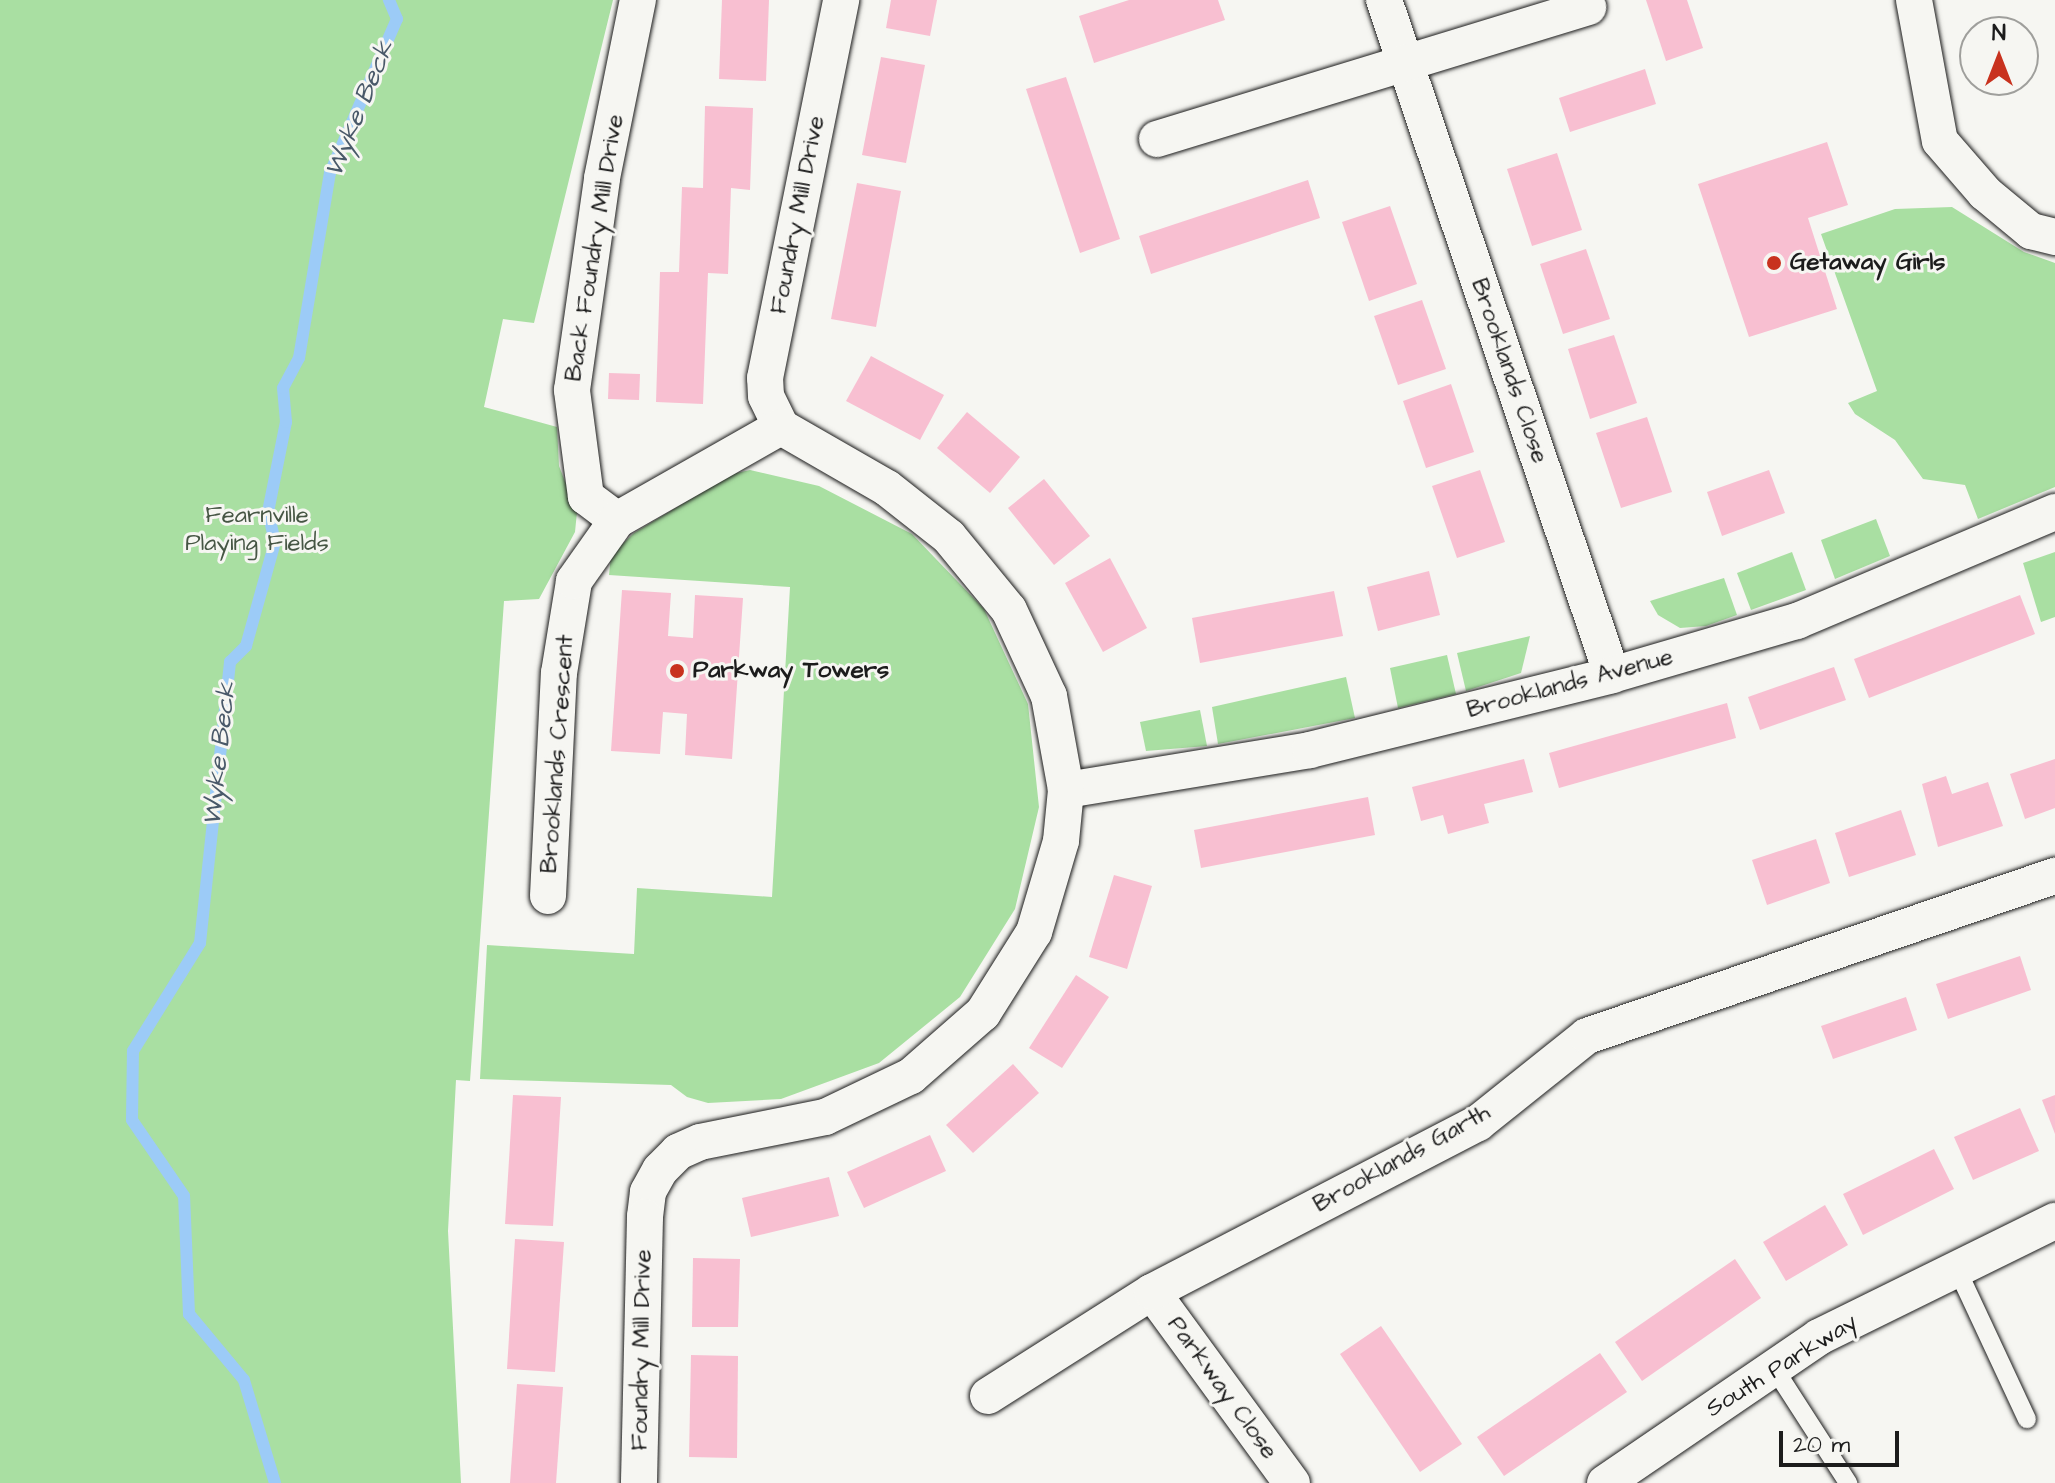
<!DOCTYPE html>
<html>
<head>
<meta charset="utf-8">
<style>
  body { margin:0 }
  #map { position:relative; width:2055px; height:1483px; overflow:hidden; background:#f6f6f2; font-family:"Architects Daughter",sans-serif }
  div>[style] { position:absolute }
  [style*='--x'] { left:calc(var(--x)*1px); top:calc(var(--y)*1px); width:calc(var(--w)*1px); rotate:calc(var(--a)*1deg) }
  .green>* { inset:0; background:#a9dfa2 }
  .stream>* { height:12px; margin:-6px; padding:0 6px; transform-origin:6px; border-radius:6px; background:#9ccbf7 }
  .building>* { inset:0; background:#f8bfd1 }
  .roads { filter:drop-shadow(0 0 2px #1c1c1c) drop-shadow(0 0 2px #1c1c1c) }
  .service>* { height:18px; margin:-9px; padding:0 9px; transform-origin:9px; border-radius:9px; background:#f6f6f2 }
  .minor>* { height:36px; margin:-18px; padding:0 18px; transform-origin:18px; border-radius:18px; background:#f6f6f2 }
  .dots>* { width:22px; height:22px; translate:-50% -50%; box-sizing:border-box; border:4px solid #f6f6f2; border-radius:50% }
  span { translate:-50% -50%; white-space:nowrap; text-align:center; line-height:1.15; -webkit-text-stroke:6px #f6f6f2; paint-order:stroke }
  .street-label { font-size:24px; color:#1c1c1c }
  .poi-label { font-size:24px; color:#1c1c1c; font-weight:700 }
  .left { translate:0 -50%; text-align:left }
  .park-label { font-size:24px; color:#465644 }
  .water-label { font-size:26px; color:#495969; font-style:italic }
  .north { position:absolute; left:1959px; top:16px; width:80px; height:80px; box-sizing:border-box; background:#f6f6f2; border:2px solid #9f9f9c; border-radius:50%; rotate:0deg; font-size:22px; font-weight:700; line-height:32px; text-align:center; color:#1c1c1c }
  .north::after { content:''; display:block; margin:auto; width:28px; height:36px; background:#c8321e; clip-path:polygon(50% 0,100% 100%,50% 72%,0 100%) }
  .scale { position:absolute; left:1779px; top:1431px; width:120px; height:36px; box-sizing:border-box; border:4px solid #1c1c1c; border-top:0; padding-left:10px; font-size:24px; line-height:28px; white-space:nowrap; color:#1c1c1c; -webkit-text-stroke:6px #f6f6f2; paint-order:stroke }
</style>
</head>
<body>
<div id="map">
  <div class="green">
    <div style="clip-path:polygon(0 0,613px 0,534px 323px,503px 319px,484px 407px,557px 427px,559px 466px,577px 512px,575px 532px,539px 599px,504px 601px,470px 1081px,456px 1080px,448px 1231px,461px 1483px,0 1483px)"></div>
    <div style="clip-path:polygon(1952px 207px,2024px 252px,2055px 263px,2055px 487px,1978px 519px,1965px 485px,1923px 479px,1895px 440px,1855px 414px,1848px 403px,1877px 391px,1821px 234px,1895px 209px)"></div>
    <div style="clip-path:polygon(750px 470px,819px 486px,912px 534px,984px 609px,1028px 704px,1039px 807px,1015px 909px,960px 997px,879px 1063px,781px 1099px,708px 1103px,687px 1097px,671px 1085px,480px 1079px,487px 945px,634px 954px,637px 888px,772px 897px,790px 587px,609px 575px,611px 555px,634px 533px,732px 474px)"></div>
    <div style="clip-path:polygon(1876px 519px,1890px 556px,1835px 579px,1821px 540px)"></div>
    <div style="clip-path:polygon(1792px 552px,1806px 590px,1751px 610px,1737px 573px)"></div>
    <div style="clip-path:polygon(2055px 552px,2055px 617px,2041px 622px,2023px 563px)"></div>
    <div style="clip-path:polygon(1724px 578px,1737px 615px,1706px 626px,1680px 628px,1658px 615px,1650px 601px)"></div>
    <div style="clip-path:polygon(1530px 636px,1521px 673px,1466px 691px,1457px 653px)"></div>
    <div style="clip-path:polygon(1447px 655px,1456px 694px,1398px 708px,1390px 668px)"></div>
    <div style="clip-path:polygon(1346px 677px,1355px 718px,1218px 744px,1212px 707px)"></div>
    <div style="clip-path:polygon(1200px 710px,1207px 746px,1146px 751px,1140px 722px)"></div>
  </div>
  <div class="stream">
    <div style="--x:275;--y:1483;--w:108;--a:-106.8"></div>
    <div style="--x:244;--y:1380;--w:86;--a:-129.8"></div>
    <div style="--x:189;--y:1314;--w:118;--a:-92.4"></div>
    <div style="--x:184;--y:1196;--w:92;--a:-124.4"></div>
    <div style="--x:132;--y:1120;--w:69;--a:-89.2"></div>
    <div style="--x:133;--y:1051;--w:127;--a:-58.2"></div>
    <div style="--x:200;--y:943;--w:283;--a:-83.9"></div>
    <div style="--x:230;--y:662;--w:23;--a:-45"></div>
    <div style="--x:246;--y:646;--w:108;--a:-74.4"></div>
    <div style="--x:275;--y:542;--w:31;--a:-103"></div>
    <div style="--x:268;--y:512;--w:92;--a:-78.7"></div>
    <div style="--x:286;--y:422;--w:34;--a:-95"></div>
    <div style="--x:283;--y:388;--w:34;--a:-62"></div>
    <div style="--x:299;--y:358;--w:188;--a:-80.5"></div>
    <div style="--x:330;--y:173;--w:168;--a:-66.5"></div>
    <div style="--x:397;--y:19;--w:21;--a:-113"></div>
  </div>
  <div class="building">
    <div style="clip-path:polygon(722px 0,769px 0,766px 81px,719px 79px)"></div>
    <div style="clip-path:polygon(891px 0,937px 0,930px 36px,886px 28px)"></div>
    <div style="clip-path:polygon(1129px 0,1218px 0,1225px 20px,1094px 63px,1079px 16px)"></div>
    <div style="clip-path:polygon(1646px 0,1687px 0,1703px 48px,1666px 61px)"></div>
    <div style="clip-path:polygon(881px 57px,925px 65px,906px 163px,862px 155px)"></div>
    <div style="clip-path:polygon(1645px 69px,1656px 104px,1570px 132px,1559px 98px)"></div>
    <div style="clip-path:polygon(1066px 77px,1120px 239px,1080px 253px,1026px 89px)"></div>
    <div style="clip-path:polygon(705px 106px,753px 108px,750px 190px,731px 188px,728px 274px,708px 273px,703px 404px,656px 402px,660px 272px,679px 272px,682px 187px,703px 188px)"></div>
    <div style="clip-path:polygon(1827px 142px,1848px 205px,1808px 218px,1837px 309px,1749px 337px,1698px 184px)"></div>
    <div style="clip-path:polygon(1557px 153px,1582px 230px,1532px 246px,1507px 169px)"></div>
    <div style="clip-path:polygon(1308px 180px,1320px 218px,1151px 274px,1139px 236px)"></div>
    <div style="clip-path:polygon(857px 183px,901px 191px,876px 327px,831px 319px)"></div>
    <div style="clip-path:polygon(1390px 206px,1417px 284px,1369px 301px,1342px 222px)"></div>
    <div style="clip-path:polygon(1586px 249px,1610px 319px,1563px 334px,1540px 264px)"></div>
    <div style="clip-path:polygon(1422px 300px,1446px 369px,1398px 385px,1374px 316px)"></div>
    <div style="clip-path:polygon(1614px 335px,1637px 403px,1590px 419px,1568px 349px)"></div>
    <div style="clip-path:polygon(871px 356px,944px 395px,920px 440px,846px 401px)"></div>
    <div style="clip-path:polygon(609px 373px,640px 374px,639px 400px,608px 399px)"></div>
    <div style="clip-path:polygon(1451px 384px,1474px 452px,1426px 468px,1403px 401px)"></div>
    <div style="clip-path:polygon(967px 412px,1020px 457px,990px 493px,937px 448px)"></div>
    <div style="clip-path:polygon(1647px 417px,1672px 492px,1621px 508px,1596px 433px)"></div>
    <div style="clip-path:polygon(1480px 470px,1505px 542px,1457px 558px,1432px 486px)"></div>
    <div style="clip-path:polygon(1769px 470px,1785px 513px,1722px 536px,1707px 492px)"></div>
    <div style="clip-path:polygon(1044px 479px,1090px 536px,1054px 565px,1008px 508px)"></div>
    <div style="clip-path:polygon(1110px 558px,1147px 628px,1103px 652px,1065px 583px)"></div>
    <div style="clip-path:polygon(1429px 571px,1440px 615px,1378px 631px,1367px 587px)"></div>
    <div style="clip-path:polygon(622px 590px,671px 593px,668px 636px,693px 638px,695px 595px,743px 598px,732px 759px,685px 755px,687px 714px,663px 712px,660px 754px,611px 751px)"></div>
    <div style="clip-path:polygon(1334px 591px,1343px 636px,1200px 663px,1192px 618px)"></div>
    <div style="clip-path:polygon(2020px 595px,2035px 634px,1869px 698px,1854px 659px)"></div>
    <div style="clip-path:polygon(1834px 667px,1846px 700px,1760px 730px,1748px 697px)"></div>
    <div style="clip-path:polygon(1727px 703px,1736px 738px,1559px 788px,1549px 753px)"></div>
    <div style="clip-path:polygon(1524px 759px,1533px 792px,1484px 804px,1489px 823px,1448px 834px,1443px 815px,1421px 821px,1412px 787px)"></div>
    <div style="clip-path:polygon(2055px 759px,2055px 808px,2025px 819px,2010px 774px)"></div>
    <div style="clip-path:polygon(1946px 776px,1952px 794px,1988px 782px,2003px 826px,1938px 847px,1922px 784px)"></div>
    <div style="clip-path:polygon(1368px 797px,1375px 835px,1201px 868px,1194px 830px)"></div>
    <div style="clip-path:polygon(1901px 810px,1916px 855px,1849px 877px,1835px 833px)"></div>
    <div style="clip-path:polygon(1816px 839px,1830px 883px,1767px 905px,1752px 860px)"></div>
    <div style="clip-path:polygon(1114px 875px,1152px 886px,1127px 969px,1089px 957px)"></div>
    <div style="clip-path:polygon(2020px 956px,2031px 990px,1948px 1019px,1936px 984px)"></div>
    <div style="clip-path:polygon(1076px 975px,1109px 997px,1062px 1068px,1029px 1048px)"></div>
    <div style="clip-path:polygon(1906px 997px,1917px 1030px,1833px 1059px,1821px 1026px)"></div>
    <div style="clip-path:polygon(1013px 1064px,1039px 1093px,973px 1153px,946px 1125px)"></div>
    <div style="clip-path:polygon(513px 1095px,561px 1097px,553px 1226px,505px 1224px)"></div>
    <div style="clip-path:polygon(2055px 1095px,2055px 1134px,2042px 1100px)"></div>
    <div style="clip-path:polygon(2020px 1108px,2039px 1151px,1973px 1180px,1954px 1137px)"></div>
    <div style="clip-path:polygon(930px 1135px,946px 1171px,864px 1208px,847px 1172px)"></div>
    <div style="clip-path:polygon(1934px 1149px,1954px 1189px,1863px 1235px,1843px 1194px)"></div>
    <div style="clip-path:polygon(829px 1177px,839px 1216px,751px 1237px,742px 1198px)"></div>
    <div style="clip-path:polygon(1825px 1205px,1848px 1245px,1786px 1281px,1763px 1242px)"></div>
    <div style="clip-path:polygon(515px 1239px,564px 1242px,555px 1372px,507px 1369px)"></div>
    <div style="clip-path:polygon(693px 1258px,740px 1259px,738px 1327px,692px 1327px)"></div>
    <div style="clip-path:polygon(1735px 1259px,1761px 1298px,1642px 1381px,1615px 1342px)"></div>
    <div style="clip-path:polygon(1381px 1326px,1462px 1444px,1420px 1472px,1340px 1354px)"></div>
    <div style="clip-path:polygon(1600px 1353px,1627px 1392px,1504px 1476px,1477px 1437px)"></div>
    <div style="clip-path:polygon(691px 1355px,738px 1356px,737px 1458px,689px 1457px)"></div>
    <div style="clip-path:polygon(517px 1384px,563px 1387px,556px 1483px,510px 1483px)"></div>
  </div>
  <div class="roads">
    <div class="service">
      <div style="--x:1956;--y:1267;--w:168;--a:65"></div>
      <div style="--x:1774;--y:1368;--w:137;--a:57.2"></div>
    </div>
    <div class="minor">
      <div style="--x:1384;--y:0;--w:712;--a:71.34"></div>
      <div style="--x:1914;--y:0;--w:143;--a:79.6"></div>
      <div style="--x:1940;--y:141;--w:69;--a:49.1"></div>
      <div style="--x:1985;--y:193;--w:60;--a:39.6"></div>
      <div style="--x:2031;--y:231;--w:25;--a:14"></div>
      <div style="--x:1157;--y:139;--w:451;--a:-17"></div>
      <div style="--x:781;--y:427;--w:34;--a:-116"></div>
      <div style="--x:766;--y:396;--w:18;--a:-93"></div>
      <div style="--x:765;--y:378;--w:386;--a:-78.6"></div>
      <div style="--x:617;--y:520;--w:39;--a:-143"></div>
      <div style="--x:586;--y:497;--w:108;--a:-97.5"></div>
      <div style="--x:572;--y:390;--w:214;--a:-81.9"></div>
      <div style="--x:602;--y:178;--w:182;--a:-78.6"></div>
      <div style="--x:1066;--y:790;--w:247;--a:-9.3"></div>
      <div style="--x:1310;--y:750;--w:311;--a:-13.9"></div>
      <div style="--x:1612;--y:675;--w:193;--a:-16.3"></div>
      <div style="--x:1797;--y:621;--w:280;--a:-22.9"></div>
      <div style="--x:548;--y:896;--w:223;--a:-87.2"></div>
      <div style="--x:559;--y:673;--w:93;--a:-80.7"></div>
      <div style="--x:574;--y:581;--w:75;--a:-54.8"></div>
      <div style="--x:617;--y:520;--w:189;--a:-29.6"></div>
      <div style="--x:781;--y:427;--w:122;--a:29.9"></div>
      <div style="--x:887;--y:488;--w:79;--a:38.3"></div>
      <div style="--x:949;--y:537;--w:94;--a:50.6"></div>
      <div style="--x:1009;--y:610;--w:95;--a:65.1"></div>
      <div style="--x:1049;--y:696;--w:96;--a:79.7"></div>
      <div style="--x:1066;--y:790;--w:51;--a:95.6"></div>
      <div style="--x:1061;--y:841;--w:95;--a:106.5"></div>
      <div style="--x:1034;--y:932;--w:96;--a:122.2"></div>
      <div style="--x:983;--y:1013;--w:96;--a:138.8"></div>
      <div style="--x:911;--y:1076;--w:95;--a:154.5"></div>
      <div style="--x:825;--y:1117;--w:127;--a:168.7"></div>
      <div style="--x:700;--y:1142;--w:24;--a:156"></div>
      <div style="--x:678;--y:1152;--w:25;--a:135"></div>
      <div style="--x:660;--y:1170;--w:25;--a:119"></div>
      <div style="--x:648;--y:1192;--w:25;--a:97"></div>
      <div style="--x:645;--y:1217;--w:266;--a:91.3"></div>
      <div style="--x:1152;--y:1292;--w:237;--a:53.8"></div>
      <div style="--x:988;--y:1396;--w:194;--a:-32.4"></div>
      <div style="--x:1152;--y:1292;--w:367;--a:-27.4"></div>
      <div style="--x:1478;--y:1123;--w:139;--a:-38.6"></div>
      <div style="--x:1587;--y:1036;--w:495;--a:-18.9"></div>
      <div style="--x:1605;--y:1483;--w:259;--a:-34.3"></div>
      <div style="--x:1819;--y:1337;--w:263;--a:-26.2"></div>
    </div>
  </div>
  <div class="dots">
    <div style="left:1774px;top:263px;background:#c8321e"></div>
    <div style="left:677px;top:671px;background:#c8321e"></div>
  </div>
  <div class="street-label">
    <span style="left:798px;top:215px;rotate:-79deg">Foundry Mill Drive</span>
    <span style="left:595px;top:248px;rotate:-81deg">Back Foundry Mill Drive</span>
    <span style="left:1509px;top:371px;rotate:71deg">Brooklands Close</span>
    <span style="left:1570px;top:684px;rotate:-15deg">Brooklands Avenue</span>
    <span style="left:558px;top:754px;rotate:-86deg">Brooklands Crescent</span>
    <span style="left:1402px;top:1159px;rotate:-29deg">Brooklands Garth</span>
    <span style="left:642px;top:1350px;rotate:-89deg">Foundry Mill Drive</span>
    <span style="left:1782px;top:1366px;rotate:-32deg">South Parkway</span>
    <span style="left:1222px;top:1388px;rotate:54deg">Parkway Close</span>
  </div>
  <div class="poi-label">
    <span class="left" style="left:1790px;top:263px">Getaway Girls</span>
    <span class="left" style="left:693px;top:671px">Parkway Towers</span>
  </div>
  <div class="park-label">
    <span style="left:257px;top:530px">Fearnville<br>Playing Fields</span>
  </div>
  <div class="water-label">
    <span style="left:360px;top:109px;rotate:-68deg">Wyke Beck</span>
    <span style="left:220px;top:754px;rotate:-84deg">Wyke Beck</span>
  </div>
  <div class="north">N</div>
  <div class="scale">20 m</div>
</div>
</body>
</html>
